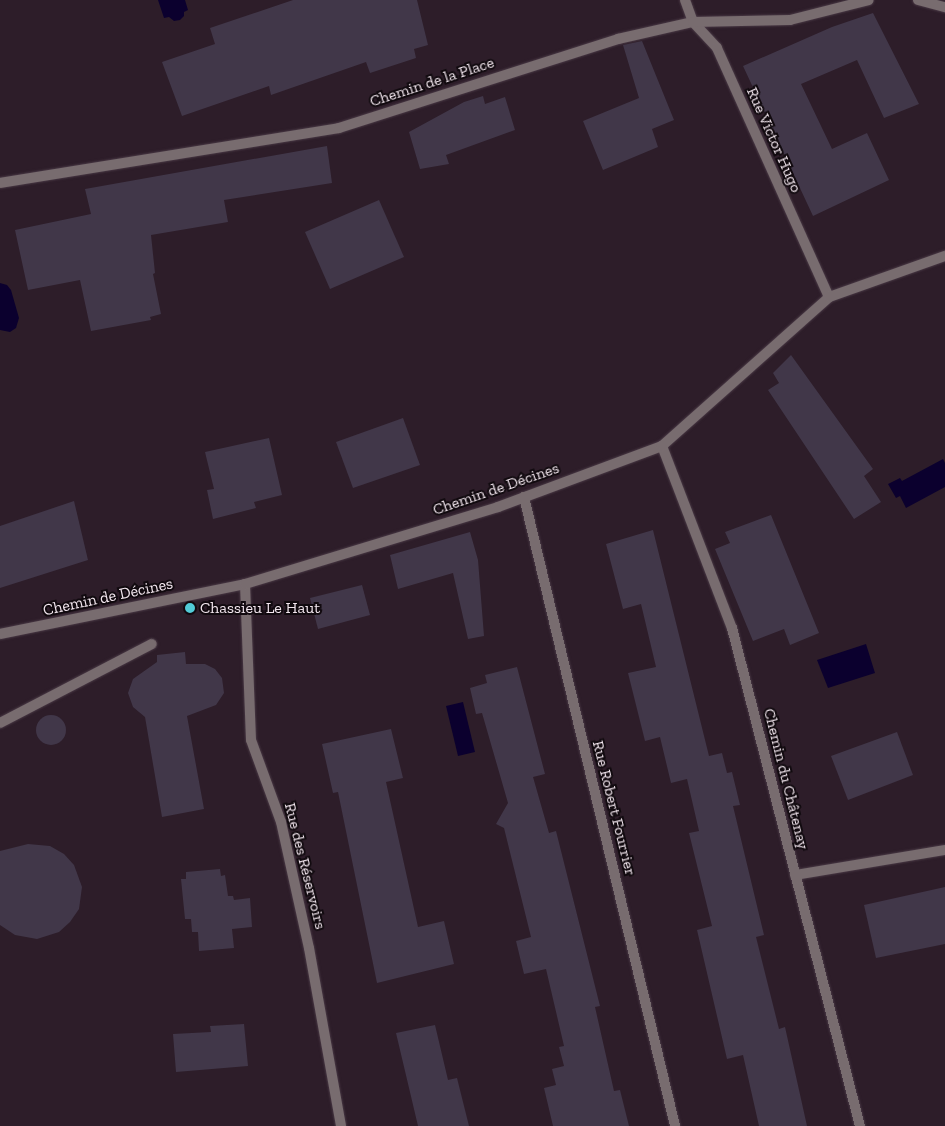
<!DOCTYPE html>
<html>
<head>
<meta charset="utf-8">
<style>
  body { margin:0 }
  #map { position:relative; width:945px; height:1126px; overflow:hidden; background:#2d1d29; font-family:"Zilla Slab",serif }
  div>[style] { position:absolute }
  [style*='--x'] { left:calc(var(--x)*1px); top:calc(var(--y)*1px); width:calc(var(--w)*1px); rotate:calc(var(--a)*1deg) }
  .water>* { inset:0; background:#0b002e }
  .building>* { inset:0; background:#413749 }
  .round { border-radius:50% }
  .roads { filter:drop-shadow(0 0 1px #493945) drop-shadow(0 0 1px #493945) }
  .service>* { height:10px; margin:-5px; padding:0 5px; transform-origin:5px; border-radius:5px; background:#786c6f }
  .minor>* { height:10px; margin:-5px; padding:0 5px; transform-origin:5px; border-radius:5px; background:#786c6f }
  .tertiary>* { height:10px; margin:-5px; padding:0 5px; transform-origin:5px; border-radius:5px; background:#786c6f }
  .dots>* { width:14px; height:14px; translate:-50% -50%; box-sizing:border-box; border:2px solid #110a0f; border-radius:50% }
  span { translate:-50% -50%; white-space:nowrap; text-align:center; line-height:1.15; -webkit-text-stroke:4px #110a0f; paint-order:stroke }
  .street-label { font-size:16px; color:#f3e7ef }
  .poi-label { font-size:16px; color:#f3e7ef }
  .left { translate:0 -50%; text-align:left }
</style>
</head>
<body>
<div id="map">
  <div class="water">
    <div style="clip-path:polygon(158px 0,185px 0,188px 10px,184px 12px,184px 16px,180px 20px,174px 21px,169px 17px,164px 18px)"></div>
    <div style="clip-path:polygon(0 283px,7px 285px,11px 290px,19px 318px,16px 328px,10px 332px,0 330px)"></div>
    <div style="clip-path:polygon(943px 459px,945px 463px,945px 487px,906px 508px,900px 496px,896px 498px,888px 484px,900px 478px,902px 481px)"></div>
    <div style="clip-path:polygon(866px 644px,875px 673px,828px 688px,817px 660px)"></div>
    <div style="clip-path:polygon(463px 702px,475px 752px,458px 756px,446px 706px)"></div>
  </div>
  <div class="building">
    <div style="clip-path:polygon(293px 0,417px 0,428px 45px,414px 49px,416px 58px,370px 73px,366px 62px,271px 95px,269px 86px,182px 116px,162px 62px,215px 44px,210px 28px)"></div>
    <div style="clip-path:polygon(873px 13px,919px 104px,884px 118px,857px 60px,801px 84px,832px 149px,867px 133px,889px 180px,813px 216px,743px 66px,832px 27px)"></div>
    <div style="clip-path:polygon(642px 41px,674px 120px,652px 129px,658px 147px,603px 170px,583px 121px,639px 98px,623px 45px)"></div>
    <div style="clip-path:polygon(483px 96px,485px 104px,505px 97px,515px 130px,446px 155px,449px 164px,420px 169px,409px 132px,464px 102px)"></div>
    <div style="clip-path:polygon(327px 146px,332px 183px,224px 200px,228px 222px,151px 235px,155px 273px,153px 274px,161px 314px,150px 317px,151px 320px,91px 331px,80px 280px,28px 290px,15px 230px,91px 214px,85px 189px)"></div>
    <div style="clip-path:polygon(379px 200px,404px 257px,330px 289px,305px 232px)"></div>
    <div style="clip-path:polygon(791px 355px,873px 469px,864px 476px,881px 502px,854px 519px,768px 390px,779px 383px,773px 373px)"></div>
    <div style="clip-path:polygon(403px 418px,420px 465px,353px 488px,336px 442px)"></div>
    <div style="clip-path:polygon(269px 438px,282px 495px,254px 502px,256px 508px,213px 519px,207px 490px,214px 489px,205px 452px)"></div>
    <div style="clip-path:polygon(74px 501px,88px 560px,0 588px,0 526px)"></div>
    <div style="clip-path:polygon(771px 515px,819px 633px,790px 645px,784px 629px,753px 641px,715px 549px,730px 543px,725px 532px)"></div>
    <div style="clip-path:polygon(653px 530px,709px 756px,722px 753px,727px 773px,732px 772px,740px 805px,733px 806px,764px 935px,756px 937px,779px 1029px,785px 1027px,807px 1126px,759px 1126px,743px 1055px,727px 1059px,697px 930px,712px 926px,689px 833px,699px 831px,687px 779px,671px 783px,660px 737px,645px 741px,628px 673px,656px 667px,641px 604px,623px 609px,606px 544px)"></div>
    <div style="clip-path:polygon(470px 532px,478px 560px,484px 636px,468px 639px,453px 573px,398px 589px,390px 555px)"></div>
    <div style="clip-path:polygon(362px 585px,370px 615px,318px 629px,310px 598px)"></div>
    <div style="clip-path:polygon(185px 652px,186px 664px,205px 664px,215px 669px,222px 678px,224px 693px,216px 705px,187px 716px,204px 809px,162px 817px,145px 717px,133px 707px,128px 693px,133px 679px,157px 662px,157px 655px)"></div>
    <div style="clip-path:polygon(517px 667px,545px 774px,533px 777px,549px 833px,556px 831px,600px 1006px,595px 1007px,614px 1091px,620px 1090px,629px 1126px,553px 1126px,544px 1088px,556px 1085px,552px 1069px,564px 1066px,559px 1047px,564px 1046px,546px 969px,524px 974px,516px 941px,531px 937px,504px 828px,496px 824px,508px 803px,482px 713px,476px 714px,470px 688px,487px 683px,485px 675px)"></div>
    <div class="round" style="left:36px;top:715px;width:30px;height:30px"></div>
    <div style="clip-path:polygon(391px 729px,403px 778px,386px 782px,418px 927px,444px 921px,454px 964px,377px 983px,338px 792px,333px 793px,322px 744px)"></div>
    <div style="clip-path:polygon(897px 732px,913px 775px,848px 800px,831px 756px)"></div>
    <div style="clip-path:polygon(28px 844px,50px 846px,64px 854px,74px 865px,82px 887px,79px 909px,70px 922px,59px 932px,37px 939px,15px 935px,0 925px,0 851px)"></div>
    <div style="clip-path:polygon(220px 869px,221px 876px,225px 875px,228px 896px,233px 896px,234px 900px,250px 898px,252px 927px,232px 929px,234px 948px,199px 951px,198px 932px,192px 932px,191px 919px,185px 919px,181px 879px,186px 879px,186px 872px)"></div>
    <div style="clip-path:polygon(945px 887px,945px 944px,876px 958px,864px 905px)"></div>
    <div style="clip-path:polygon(244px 1024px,248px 1066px,176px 1072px,173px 1034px,211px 1032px,210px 1026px)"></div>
    <div style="clip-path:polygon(435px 1025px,448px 1080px,457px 1078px,469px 1126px,418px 1126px,396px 1033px)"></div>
  </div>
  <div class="roads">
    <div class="service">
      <div style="--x:0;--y:723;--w:171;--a:-27.5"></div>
    </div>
    <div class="minor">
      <div style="--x:685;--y:0;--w:23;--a:70"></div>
      <div style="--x:524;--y:497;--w:647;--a:76.5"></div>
      <div style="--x:245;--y:584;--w:156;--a:87.8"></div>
      <div style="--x:251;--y:740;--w:87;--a:69.9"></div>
      <div style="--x:281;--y:822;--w:129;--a:77.5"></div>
      <div style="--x:309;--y:948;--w:181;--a:79.8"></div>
      <div style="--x:795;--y:875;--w:152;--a:-9.5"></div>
    </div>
    <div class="tertiary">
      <div style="--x:918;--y:0;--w:28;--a:15"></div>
      <div style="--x:693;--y:22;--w:35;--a:47"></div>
      <div style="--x:717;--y:48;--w:273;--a:65.8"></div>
      <div style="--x:0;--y:183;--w:343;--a:-9.2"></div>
      <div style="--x:339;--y:128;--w:293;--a:-17.7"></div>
      <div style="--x:618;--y:39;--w:77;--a:-12.8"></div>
      <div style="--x:693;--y:22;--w:97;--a:-1.2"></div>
      <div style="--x:790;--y:20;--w:81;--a:-14.2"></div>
      <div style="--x:662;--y:446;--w:195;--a:69"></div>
      <div style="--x:732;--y:628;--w:514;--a:75.59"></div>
      <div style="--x:0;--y:634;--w:250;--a:-11.5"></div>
      <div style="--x:245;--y:584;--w:264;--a:-16.9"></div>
      <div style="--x:498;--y:507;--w:175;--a:-20.4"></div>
      <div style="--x:662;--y:446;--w:224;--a:-41.7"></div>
      <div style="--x:829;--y:297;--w:123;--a:-19.5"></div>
    </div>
  </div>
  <div class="dots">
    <div style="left:190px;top:608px;background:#52cbd7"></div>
  </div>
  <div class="street-label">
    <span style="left:432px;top:82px;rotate:-18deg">Chemin de la Place</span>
    <span style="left:774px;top:140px;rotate:66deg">Rue Victor Hugo</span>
    <span style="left:496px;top:489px;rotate:-19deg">Chemin de Décines</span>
    <span style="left:108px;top:597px;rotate:-12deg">Chemin de Décines</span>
    <span style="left:786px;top:779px;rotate:76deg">Chemin du Châtenay</span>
    <span style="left:614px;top:808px;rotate:76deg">Rue Robert Fourrier</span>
    <span style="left:305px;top:866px;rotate:76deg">Rue des Réservoirs</span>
  </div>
  <div class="poi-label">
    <span class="left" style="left:200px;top:608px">Chassieu Le Haut</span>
  </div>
</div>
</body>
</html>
